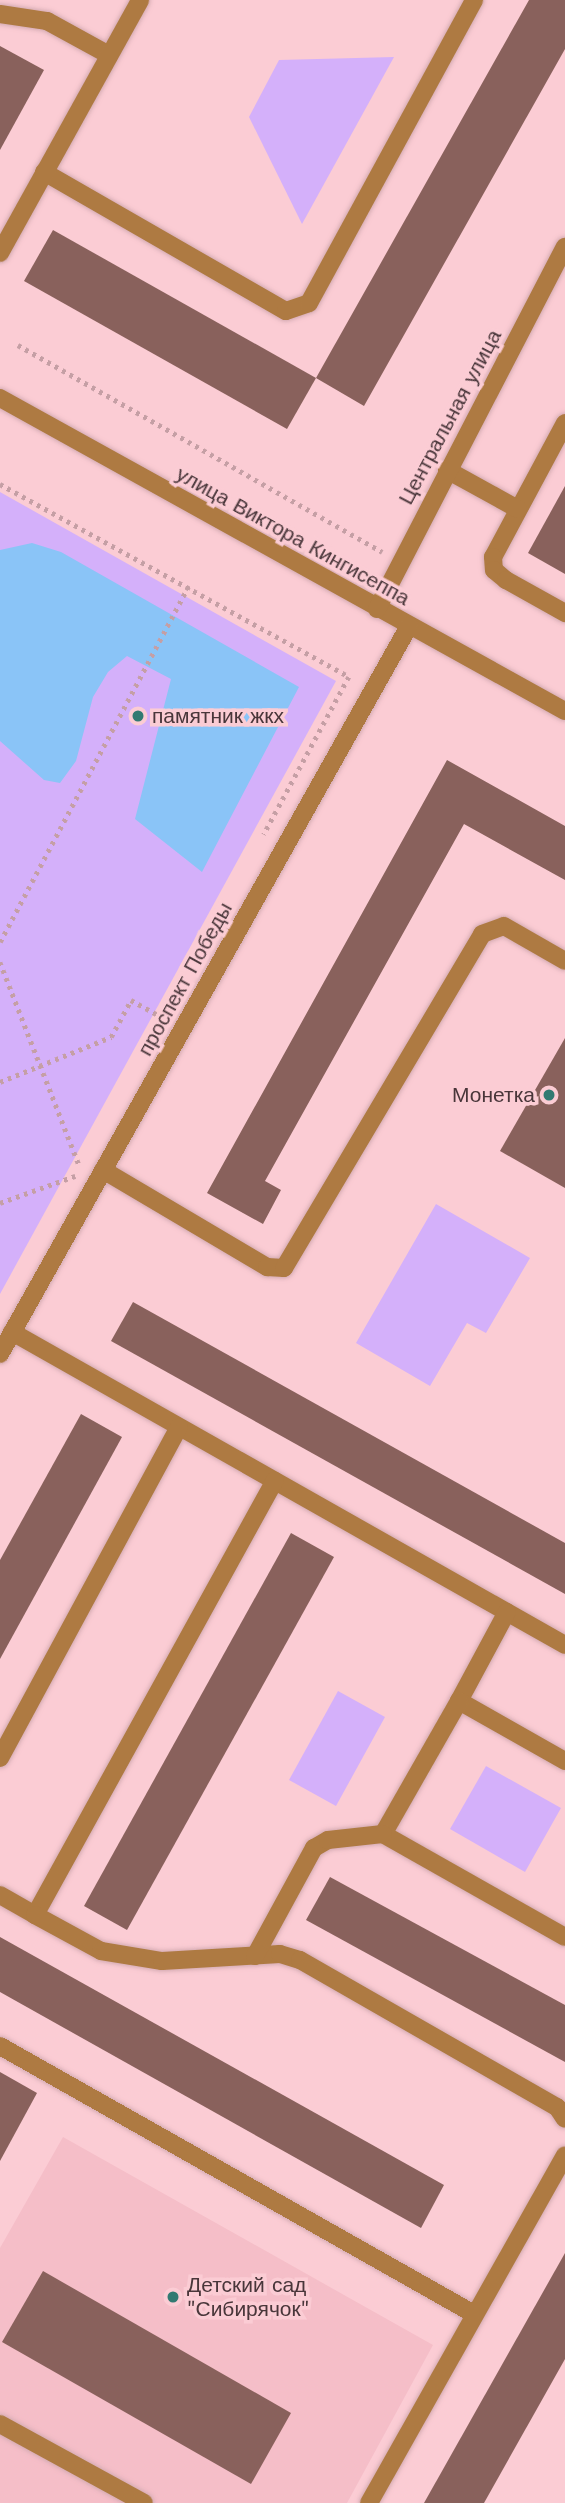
<!DOCTYPE html>
<html>
<head>
<meta charset="utf-8">
<style>
  body { margin:0 }
  #map { position:relative; width:565px; height:2503px; overflow:hidden; background:#fbccd4; font-family:"Work Sans",sans-serif }
  div>[style] { position:absolute }
  [style*='--x'] { left:calc(var(--x)*1px); top:calc(var(--y)*1px); width:calc(var(--w)*1px); rotate:calc(var(--a)*1deg) }
  .built>* { inset:0; background:#f5bec8 }
  .green>* { inset:0; background:#d4b0fa }
  .water>* { inset:0; background:#8ac4f7 }
  .building>* { inset:0; background:#89615c }
  .path>* { height:4.5px; margin-top:-2.25px; transform-origin:0; background:repeating-linear-gradient(90deg,#c59fa5 0 3.5px,transparent 0 8.5px) }
  .roads { filter:drop-shadow(0 0 2px #d4abb2) drop-shadow(0 0 2px #d4abb2) }
  .minor>* { height:18px; margin:-9px; padding:0 9px; transform-origin:9px; border-radius:9px; background:#ae7a42 }
  .dots>* { width:19px; height:19px; translate:-50% -50%; box-sizing:border-box; border:4px solid #fbccd4; border-radius:50% }
  span { translate:-50% -50%; white-space:nowrap; text-align:center; line-height:1.15; -webkit-text-stroke:7px #fbccd4; paint-order:stroke }
  .street-label { font-size:21px; color:#49363a }
  .poi-label { font-size:21px; color:#49363a }
  .left { translate:0 -50%; text-align:left }
  .right { translate:-100% -50%; text-align:right }
</style>
</head>
<body>
<div id="map">
  <div class="built">
    <div style="clip-path:polygon(63px 2137px,433px 2345px,347px 2503px,0 2503px,0 2248px)"></div>
  </div>
  <div class="green">
    <div style="clip-path:polygon(394px 57px,302px 224px,249px 117px,279px 60px)"></div>
    <div style="clip-path:polygon(0 492px,336px 681px,0 1294px)"></div>
    <div style="clip-path:polygon(436px 1204px,530px 1258px,486px 1333px,467px 1323px,430px 1386px,356px 1343px)"></div>
    <div style="clip-path:polygon(338px 1691px,385px 1717px,336px 1806px,289px 1780px)"></div>
    <div style="clip-path:polygon(486px 1766px,561px 1808px,525px 1872px,450px 1829px)"></div>
  </div>
  <div class="water">
    <div style="clip-path:polygon(32px 543px,61px 552px,299px 687px,202px 872px,135px 819px,171px 679px,127px 656px,108px 672px,93px 697px,76px 761px,60px 783px,44px 780px,0 741px,0 550px)"></div>
  </div>
  <div class="building">
    <div style="clip-path:polygon(529px 0,565px 0,565px 49px,364px 406px,316px 378px)"></div>
    <div style="clip-path:polygon(0 46px,44px 70px,0 150px)"></div>
    <div style="clip-path:polygon(53px 230px,316px 378px,287px 429px,24px 281px)"></div>
    <div style="clip-path:polygon(565px 486px,565px 574px,528px 553px)"></div>
    <div style="clip-path:polygon(447px 760px,565px 826px,565px 880px,464px 824px,265px 1181px,281px 1190px,263px 1224px,207px 1193px)"></div>
    <div style="clip-path:polygon(565px 1038px,565px 1188px,500px 1151px)"></div>
    <div style="clip-path:polygon(133px 1302px,565px 1543px,565px 1594px,111px 1341px)"></div>
    <div style="clip-path:polygon(81px 1414px,122px 1437px,0 1659px,0 1560px)"></div>
    <div style="clip-path:polygon(291px 1533px,334px 1557px,127px 1930px,84px 1906px)"></div>
    <div style="clip-path:polygon(330px 1877px,565px 2005px,565px 2062px,306px 1920px)"></div>
    <div style="clip-path:polygon(0 1937px,444px 2185px,421px 2228px,0 1992px)"></div>
    <div style="clip-path:polygon(0 2072px,37px 2093px,0 2161px)"></div>
    <div style="clip-path:polygon(565px 2253px,565px 2359px,484px 2503px,424px 2503px)"></div>
    <div style="clip-path:polygon(43px 2271px,291px 2413px,251px 2484px,2px 2342px)"></div>
  </div>
  <div class="path">
    <div style="--x:18;--y:345;--w:419;--a:29.6"></div>
    <div style="--x:0;--y:484;--w:399;--a:28.9"></div>
    <div style="--x:349;--y:677;--w:179;--a:118.4"></div>
    <div style="--x:0;--y:942;--w:402;--a:-62.1"></div>
    <div style="--x:0;--y:962;--w:220;--a:68.7"></div>
    <div style="--x:0;--y:1082;--w:120;--a:-22.1"></div>
    <div style="--x:111;--y:1037;--w:42;--a:-61.6"></div>
    <div style="--x:131;--y:1000;--w:38;--a:29"></div>
    <div style="--x:0;--y:1203;--w:80;--a:-19.8"></div>
  </div>
  <div class="roads">
    <div class="minor">
      <div style="--x:0;--y:14;--w:48;--a:8.5"></div>
      <div style="--x:47;--y:21;--w:71;--a:28.7"></div>
      <div style="--x:44;--y:172;--w:279;--a:29.9"></div>
      <div style="--x:286;--y:311;--w:24;--a:-19"></div>
      <div style="--x:309;--y:303;--w:345;--a:-61.4"></div>
      <div style="--x:0;--y:253;--w:289;--a:-61"></div>
      <div style="--x:0;--y:398;--w:646;--a:28.99"></div>
      <div style="--x:565;--y:423;--w:152;--a:118.2"></div>
      <div style="--x:493;--y:557;--w:13;--a:86"></div>
      <div style="--x:494;--y:570;--w:16;--a:40"></div>
      <div style="--x:506;--y:580;--w:68;--a:29.2"></div>
      <div style="--x:447;--y:470;--w:81;--a:28.8"></div>
      <div style="--x:377;--y:609;--w:408;--a:-62.6"></div>
      <div style="--x:103;--y:1170;--w:191;--a:30.6"></div>
      <div style="--x:267;--y:1267;--w:17;--a:3"></div>
      <div style="--x:284;--y:1268;--w:388;--a:-59.3"></div>
      <div style="--x:482;--y:934;--w:23;--a:-20"></div>
      <div style="--x:504;--y:926;--w:70;--a:29.8"></div>
      <div style="--x:12;--y:1332;--w:635;--a:29.51"></div>
      <div style="--x:0;--y:1354;--w:835;--a:-60.67"></div>
      <div style="--x:459;--y:1701;--w:101;--a:-61.7"></div>
      <div style="--x:0;--y:1758;--w:376;--a:-61.6"></div>
      <div style="--x:565;--y:1761;--w:122;--a:-150.5"></div>
      <div style="--x:459;--y:1701;--w:153;--a:119.7"></div>
      <div style="--x:383;--y:1834;--w:209;--a:29.5"></div>
      <div style="--x:0;--y:1895;--w:40;--a:29.7"></div>
      <div style="--x:35;--y:1915;--w:496;--a:-61.1"></div>
      <div style="--x:35;--y:1915;--w:75;--a:28.6"></div>
      <div style="--x:101;--y:1951;--w:62;--a:9.3"></div>
      <div style="--x:162;--y:1961;--w:118;--a:-3.4"></div>
      <div style="--x:280;--y:1954;--w:21;--a:17"></div>
      <div style="--x:300;--y:1960;--w:296;--a:29.8"></div>
      <div style="--x:557;--y:2107;--w:14;--a:56"></div>
      <div style="--x:255;--y:1956;--w:123;--a:-61.4"></div>
      <div style="--x:314;--y:1848;--w:16;--a:-30"></div>
      <div style="--x:328;--y:1840;--w:55;--a:-6.2"></div>
      <div style="--x:0;--y:2046;--w:545;--a:29.48"></div>
      <div style="--x:0;--y:2424;--w:164;--a:28.7"></div>
      <div style="--x:369;--y:2503;--w:399;--a:-60.6"></div>
    </div>
  </div>
  <div class="dots">
    <div style="left:138px;top:716px;background:#327a72"></div>
    <div style="left:549px;top:1095px;background:#327a72"></div>
    <div style="left:173px;top:2297px;background:#327a72"></div>
  </div>
  <div class="street-label">
    <span style="left:450px;top:417px;rotate:-62deg">Центральная улица</span>
    <span style="left:293px;top:536px;rotate:29deg">улица Виктора Кингисеппа</span>
    <span style="left:185px;top:979px;rotate:-61deg">проспект Победы</span>
  </div>
  <div class="poi-label">
    <span class="left" style="left:152px;top:716px">памятник жкх</span>
    <span class="right" style="left:535px;top:1095px">Монетка</span>
    <span class="left" style="left:187px;top:2297px">Детский сад<br>"Сибирячок"</span>
  </div>
</div>
</body>
</html>
